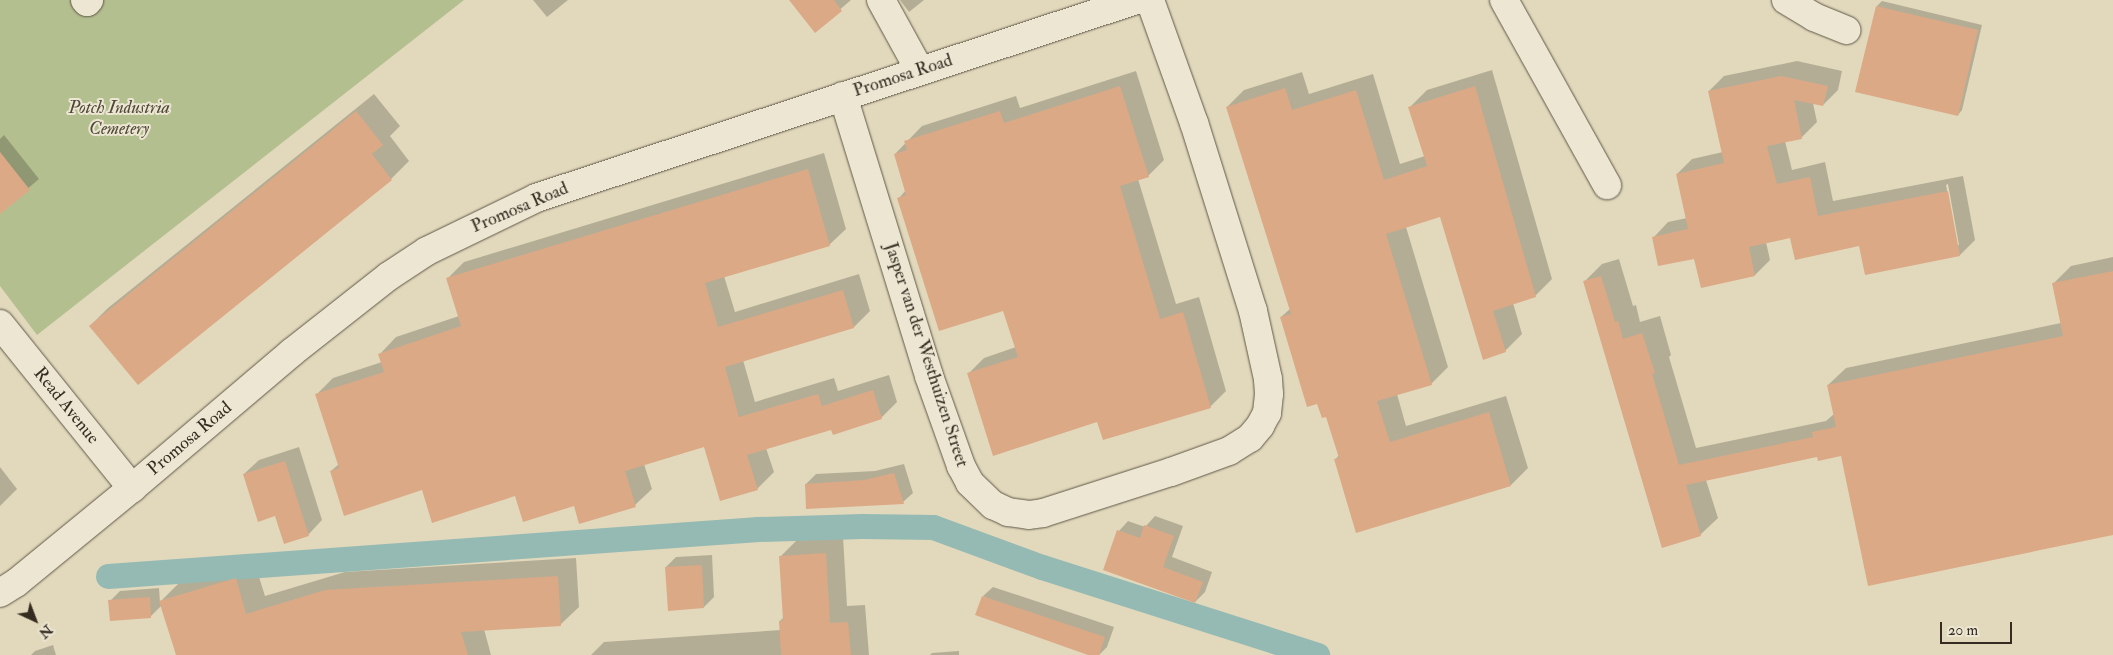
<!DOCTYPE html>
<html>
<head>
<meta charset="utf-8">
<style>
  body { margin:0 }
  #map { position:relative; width:2113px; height:655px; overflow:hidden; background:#e2d9bc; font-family:"IM FELL Double Pica",serif }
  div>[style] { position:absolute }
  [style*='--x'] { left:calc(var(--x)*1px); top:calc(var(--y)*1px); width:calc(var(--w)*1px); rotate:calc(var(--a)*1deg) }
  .green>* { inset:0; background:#b4bf90 }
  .shadow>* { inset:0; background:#0003 }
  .canal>* { height:25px; margin:-12.5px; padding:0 12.5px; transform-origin:12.5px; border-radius:12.5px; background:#95bab3 }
  .building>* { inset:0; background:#dba986 }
  .roads { filter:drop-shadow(0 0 1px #605748) drop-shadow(0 0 1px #605748) }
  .minor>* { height:28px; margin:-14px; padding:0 14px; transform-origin:14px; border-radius:14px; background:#ece6d3 }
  span { translate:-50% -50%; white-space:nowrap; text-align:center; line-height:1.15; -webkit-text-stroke:4px #ece6d3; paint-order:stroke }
  .street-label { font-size:18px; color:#352c21 }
  .park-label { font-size:18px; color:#4e4937; font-style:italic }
  .north { position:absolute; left:10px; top:595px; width:50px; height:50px; -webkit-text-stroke:4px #ece6d3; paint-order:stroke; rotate:137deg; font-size:14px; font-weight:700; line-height:20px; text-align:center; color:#352c21 }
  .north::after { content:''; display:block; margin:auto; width:18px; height:22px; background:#352c21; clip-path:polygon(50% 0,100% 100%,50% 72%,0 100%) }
  .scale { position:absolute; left:1940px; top:622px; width:72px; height:22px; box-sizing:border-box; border:2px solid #352c21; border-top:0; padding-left:6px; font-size:15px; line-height:18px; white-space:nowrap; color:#352c21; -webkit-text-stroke:4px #ece6d3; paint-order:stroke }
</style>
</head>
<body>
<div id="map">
  <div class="green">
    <div style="clip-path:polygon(0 0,464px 0,37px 335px,0 286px)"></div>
  </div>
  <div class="shadow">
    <div style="clip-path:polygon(533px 0,568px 0,547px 17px)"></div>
    <div style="clip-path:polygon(791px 0,851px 0,815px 31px)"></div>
    <div style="clip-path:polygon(900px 0,924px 0,909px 12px)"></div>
    <div style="clip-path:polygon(1882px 1px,1982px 25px,1962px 110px,1958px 115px,1877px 6px)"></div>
    <div style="clip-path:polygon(evenodd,1797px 61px,1842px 71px,1838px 90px,1823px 105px,1813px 103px,1817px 122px,1802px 137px,1785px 141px,1792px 170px,1825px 162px,1833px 201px,1963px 176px,1975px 240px,1960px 255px,1791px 236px,1766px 242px,1770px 260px,1755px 275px,1702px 286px,1695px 257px,1653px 238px,1668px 222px,1687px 218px,1677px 174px,1692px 159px,1723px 152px,1709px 91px,1724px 76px,1797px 61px,1948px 184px,1959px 245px,1957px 245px,1946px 185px,1948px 184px)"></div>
    <div style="clip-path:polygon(1492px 70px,1552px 279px,1535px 296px,1513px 303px,1522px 334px,1505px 351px,1441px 215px,1406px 227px,1448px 367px,1431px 384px,1397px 394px,1406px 426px,1506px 396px,1528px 468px,1511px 485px,1335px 460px,1339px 455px,1327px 415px,1318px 402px,1281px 317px,1290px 309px,1227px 107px,1244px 90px,1302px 72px,1309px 94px,1373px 74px,1400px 164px,1425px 156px,1410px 107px,1427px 90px)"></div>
    <div style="clip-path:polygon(1136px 71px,1164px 160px,1148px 176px,1138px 179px,1176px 304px,1199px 297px,1226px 391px,1210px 407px,1098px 421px,969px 373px,984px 358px,1016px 347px,1004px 309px,899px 198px,906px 190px,895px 154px,922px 126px,1016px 96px,1020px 108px)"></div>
    <div style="clip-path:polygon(374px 94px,400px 126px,390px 136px,409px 161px,391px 179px,90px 326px,108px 308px)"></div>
    <div style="clip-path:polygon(4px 135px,39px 179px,0 212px,0 139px)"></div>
    <div style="clip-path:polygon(824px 153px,846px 229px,829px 245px,724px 276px,735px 312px,859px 274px,870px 311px,854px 327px,743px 360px,755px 402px,834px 378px,838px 391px,889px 375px,897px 402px,881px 418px,832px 428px,766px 448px,774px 472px,757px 489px,705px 445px,644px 464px,652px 489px,635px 505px,423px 489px,331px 471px,339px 464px,317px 394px,333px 378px,382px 362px,380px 354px,396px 337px,459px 316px,447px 279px,464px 262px)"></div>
    <div style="clip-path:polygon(2113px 257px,2113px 534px,1842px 455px,1818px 456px,1706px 480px,1718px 518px,1700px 535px,1662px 547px,1584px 282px,1602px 264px,1619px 259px,1633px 306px,1636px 305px,1640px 322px,1660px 316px,1671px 355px,1669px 357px,1696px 448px,1826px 421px,1834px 414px,1828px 385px,1846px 368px,2061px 323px,2053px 284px,2071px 266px)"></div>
    <div style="clip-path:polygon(299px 447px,322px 520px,308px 535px,276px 515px,244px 474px,259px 460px)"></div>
    <div style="clip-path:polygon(904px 464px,913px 493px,903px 502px,806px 484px,816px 474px,875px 471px)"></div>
    <div style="clip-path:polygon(0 467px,17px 489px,0 506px)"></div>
    <div style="clip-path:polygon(1155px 516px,1183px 526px,1172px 557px,1212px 572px,1205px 592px,1195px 602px,1119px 531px,1128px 521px,1145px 527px)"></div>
    <div style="clip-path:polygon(843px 536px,847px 606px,865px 605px,869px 655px,591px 655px,604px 642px,781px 630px,780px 621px,784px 617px,781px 556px,798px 539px)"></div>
    <div style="clip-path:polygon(712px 555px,714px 597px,704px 607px,666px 567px,676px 557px)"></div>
    <div style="clip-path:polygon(576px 558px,579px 607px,560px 625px,484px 629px,491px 655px,177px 655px,162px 605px,150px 617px,110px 601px,120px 591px,159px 588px,160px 602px,179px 583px,254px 561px,265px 596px,345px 572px)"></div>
    <div style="clip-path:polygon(993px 587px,1114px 627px,1107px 647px,1099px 655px,1093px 655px,983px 596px)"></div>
    <div style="clip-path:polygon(53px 645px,56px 655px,31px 655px,35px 651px)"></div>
    <div style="clip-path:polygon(959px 651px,959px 655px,930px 655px,932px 653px)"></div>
  </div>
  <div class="canal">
    <div style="--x:108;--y:576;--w:652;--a:-4.14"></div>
    <div style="--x:758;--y:529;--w:104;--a:-1.7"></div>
    <div style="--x:862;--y:526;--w:71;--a:0.8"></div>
    <div style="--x:933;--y:527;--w:116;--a:20.2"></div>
    <div style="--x:1042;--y:567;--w:289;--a:17.7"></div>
  </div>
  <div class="building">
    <div style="clip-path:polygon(789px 0,834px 0,842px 11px,815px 33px)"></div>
    <div style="clip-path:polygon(1876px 6px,1978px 30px,1958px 116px,1855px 92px)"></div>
    <div style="clip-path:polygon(1781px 76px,1828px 86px,1823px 106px,1794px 100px,1802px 139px,1767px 146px,1777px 184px,1810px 177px,1818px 216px,1948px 191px,1960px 256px,1865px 275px,1859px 246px,1795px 260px,1790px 238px,1749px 247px,1755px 276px,1701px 288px,1694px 259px,1658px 266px,1652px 237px,1688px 229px,1676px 174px,1724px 163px,1708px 91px)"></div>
    <div style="clip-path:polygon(1120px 86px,1149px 177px,1120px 186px,1160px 319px,1183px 312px,1211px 408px,1103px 440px,1097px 422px,993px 456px,967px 373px,1018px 357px,1003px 311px,939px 331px,897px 198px,906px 195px,894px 154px,907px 150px,904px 141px,1000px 111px,1004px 123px)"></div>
    <div style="clip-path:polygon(1475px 86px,1536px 297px,1493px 311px,1506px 352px,1483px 360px,1440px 217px,1386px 234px,1432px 385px,1377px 401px,1390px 442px,1489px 412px,1511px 486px,1356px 533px,1334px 459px,1339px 458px,1326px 417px,1322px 418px,1317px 404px,1307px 407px,1280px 317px,1291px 314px,1226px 107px,1285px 88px,1292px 110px,1356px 90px,1384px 180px,1427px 166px,1408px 107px)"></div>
    <div style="clip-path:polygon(356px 111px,383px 145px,372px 154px,392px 180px,138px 385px,89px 326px)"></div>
    <div style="clip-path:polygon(0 152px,30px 190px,0 214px)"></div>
    <div style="clip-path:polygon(808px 169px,830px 246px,705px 283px,718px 327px,843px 290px,854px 328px,725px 367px,739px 417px,818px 394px,822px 406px,873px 390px,882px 419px,833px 435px,831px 430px,747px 455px,758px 490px,720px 501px,704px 447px,625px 471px,636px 507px,579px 524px,574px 506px,523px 522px,515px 496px,432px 523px,422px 490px,344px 516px,330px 471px,339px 468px,315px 394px,384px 372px,378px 354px,461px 326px,446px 278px)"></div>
    <div style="clip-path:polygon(2113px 271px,2113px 535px,1868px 586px,1841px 456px,1818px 461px,1817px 457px,1686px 485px,1701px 536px,1662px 548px,1583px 281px,1601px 276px,1615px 322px,1618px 321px,1623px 339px,1642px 333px,1655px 373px,1652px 374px,1679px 465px,1813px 437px,1812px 432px,1836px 427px,1827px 385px,2063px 336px,2052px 283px)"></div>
    <div style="clip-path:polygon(285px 461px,309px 536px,284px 544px,275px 516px,258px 522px,243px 474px)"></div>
    <div style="clip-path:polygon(894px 473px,904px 504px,806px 509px,805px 484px,864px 480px)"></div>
    <div style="clip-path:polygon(1144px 525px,1174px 536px,1163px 567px,1203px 582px,1195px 603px,1103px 570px,1117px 530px,1140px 538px)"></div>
    <div style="clip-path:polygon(826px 553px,830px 623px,848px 622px,851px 655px,781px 655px,779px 621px,783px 620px,779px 556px)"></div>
    <div style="clip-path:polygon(702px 565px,704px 608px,668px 611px,665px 567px)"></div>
    <div style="clip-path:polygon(558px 576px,561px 626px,461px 632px,468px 655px,176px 655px,159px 601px,236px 578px,246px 614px,325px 590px)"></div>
    <div style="clip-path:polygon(982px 596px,1105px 637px,1099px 655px,1088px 655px,975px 615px)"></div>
    <div style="clip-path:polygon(150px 597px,151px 618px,110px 621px,108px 600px)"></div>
  </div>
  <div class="roads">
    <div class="minor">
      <div style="--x:85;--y:0;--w:3;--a:45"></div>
      <div style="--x:87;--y:2;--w:3;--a:-45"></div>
      <div style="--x:881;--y:0;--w:81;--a:61.2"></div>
      <div style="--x:1504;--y:0;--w:212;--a:60.9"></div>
      <div style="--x:1786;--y:0;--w:33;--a:31"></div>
      <div style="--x:1814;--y:17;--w:35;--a:22"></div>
      <div style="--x:843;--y:96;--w:293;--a:72.9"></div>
      <div style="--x:929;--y:376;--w:96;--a:70.4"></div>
      <div style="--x:961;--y:466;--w:19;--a:62"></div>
      <div style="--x:970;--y:483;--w:32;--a:44"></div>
      <div style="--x:993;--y:505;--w:17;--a:25"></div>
      <div style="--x:1008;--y:512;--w:21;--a:8"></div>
      <div style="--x:1029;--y:515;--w:14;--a:-8"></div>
      <div style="--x:1043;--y:513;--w:134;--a:-17.8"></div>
      <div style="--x:1171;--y:472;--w:62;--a:-19.9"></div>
      <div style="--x:1229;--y:451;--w:25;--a:-32"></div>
      <div style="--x:1250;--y:438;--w:16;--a:-50"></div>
      <div style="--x:1260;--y:426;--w:15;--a:-62"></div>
      <div style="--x:1267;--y:413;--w:19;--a:-84"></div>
      <div style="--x:1269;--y:394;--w:15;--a:-94"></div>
      <div style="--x:1268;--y:379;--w:70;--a:-102.4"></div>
      <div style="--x:1253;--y:311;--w:197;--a:-107.4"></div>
      <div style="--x:1194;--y:123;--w:131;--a:-109.7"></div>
      <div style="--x:0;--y:324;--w:211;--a:51.2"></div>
      <div style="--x:0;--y:593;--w:19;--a:-32"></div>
      <div style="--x:16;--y:583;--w:150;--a:-39.3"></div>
      <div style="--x:132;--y:488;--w:209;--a:-40.3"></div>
      <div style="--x:291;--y:353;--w:125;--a:-38.2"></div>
      <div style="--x:389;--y:276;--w:45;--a:-33.3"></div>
      <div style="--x:427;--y:251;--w:121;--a:-25.9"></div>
      <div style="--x:536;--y:198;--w:632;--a:-18.26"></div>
    </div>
  </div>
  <div class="street-label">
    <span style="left:903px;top:76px;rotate:-18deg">Promosa Road</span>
    <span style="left:520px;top:208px;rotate:-23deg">Promosa Road</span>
    <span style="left:926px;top:355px;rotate:72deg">Jasper van der Westhuizen Street</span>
    <span style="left:66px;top:406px;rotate:51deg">Read Avenue</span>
    <span style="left:190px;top:439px;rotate:-40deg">Promosa Road</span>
  </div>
  <div class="park-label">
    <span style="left:119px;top:119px">Potch Industria<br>Cemetery</span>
  </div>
  <div class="north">N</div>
  <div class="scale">20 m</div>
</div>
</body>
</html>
